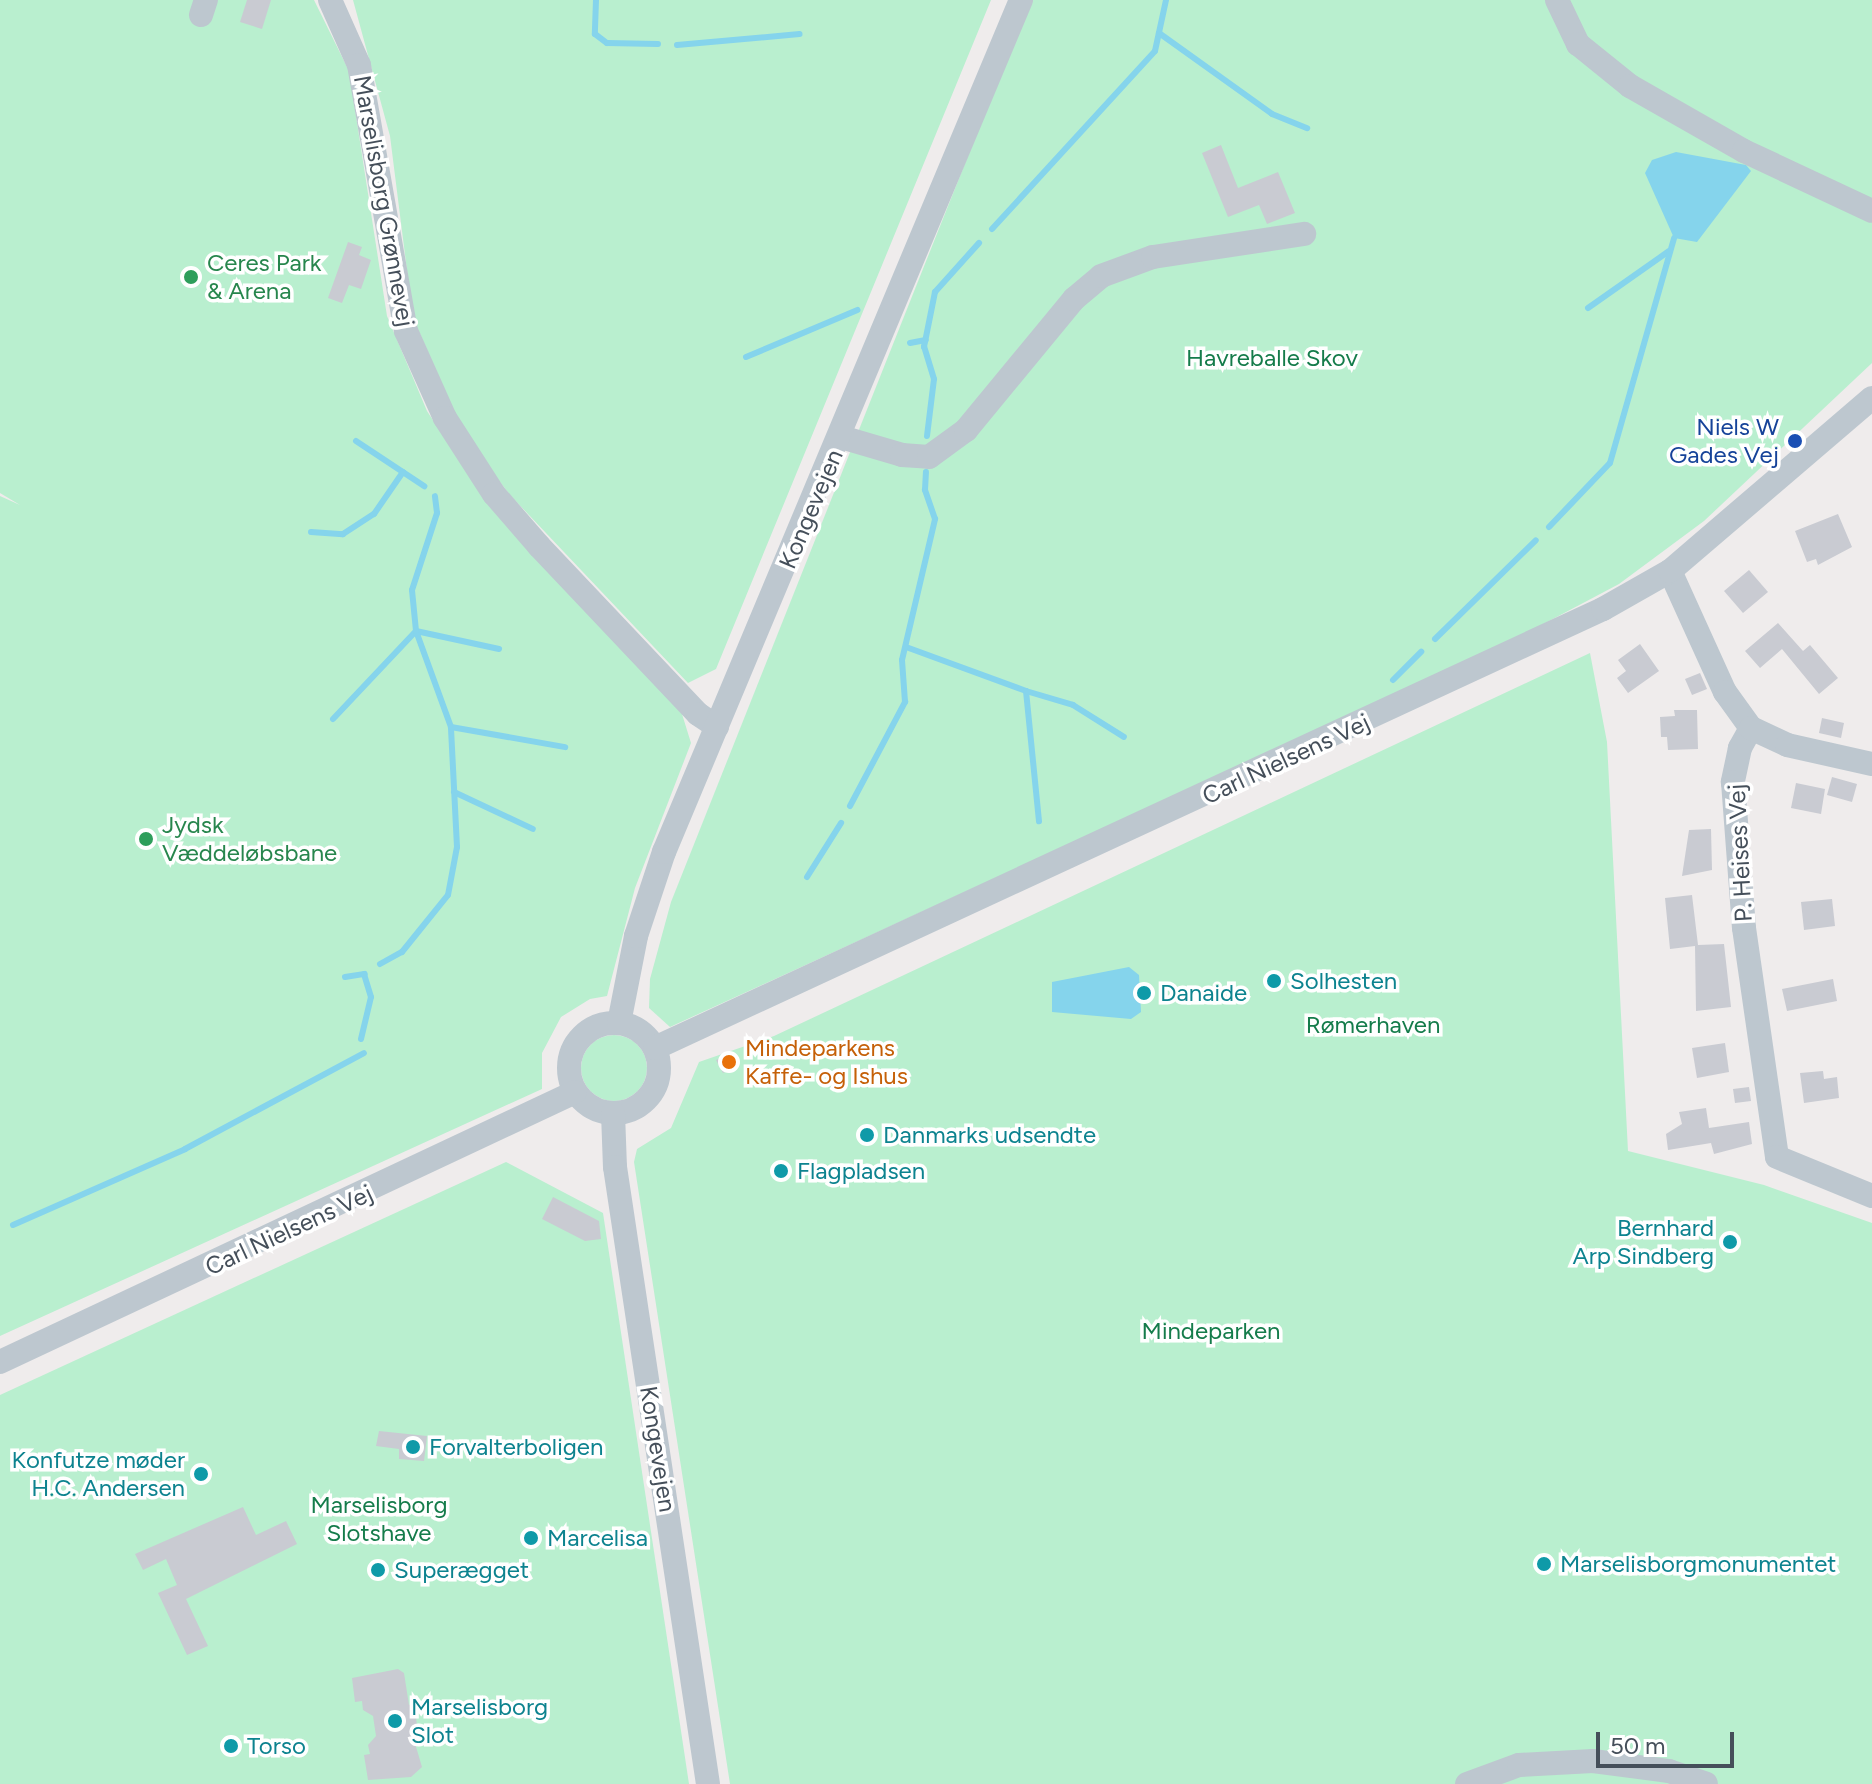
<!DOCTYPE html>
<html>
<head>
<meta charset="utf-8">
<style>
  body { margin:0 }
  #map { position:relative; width:1872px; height:1784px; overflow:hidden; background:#efecec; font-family:Figtree,sans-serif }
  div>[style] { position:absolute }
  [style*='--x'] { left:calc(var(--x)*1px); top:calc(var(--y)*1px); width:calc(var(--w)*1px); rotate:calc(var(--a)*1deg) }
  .green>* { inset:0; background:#b9efcf }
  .round { border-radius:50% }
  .water>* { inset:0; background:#85d4ec }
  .stream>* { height:6px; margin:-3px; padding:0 3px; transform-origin:3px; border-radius:3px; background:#85d4ec }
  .building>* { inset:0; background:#c9cbd2 }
  .minor>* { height:24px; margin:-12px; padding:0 12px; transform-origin:12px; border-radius:12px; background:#bdc7cf }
  .minor>.ring { margin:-12px; padding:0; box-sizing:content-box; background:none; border:24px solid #bdc7cf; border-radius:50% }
  .dots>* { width:22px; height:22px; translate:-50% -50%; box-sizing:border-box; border:4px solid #fff; border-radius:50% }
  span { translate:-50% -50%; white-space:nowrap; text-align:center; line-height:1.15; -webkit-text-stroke:7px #fff; paint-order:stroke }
  .street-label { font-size:24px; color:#454f5a }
  .leisure-label { font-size:24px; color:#27864d }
  .left { translate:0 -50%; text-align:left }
  .park-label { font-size:24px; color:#157c4b }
  .transit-label { font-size:24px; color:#164399 }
  .right { translate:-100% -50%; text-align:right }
  .culture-label { font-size:24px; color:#0d838f }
  .food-label { font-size:24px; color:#c56008 }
  .scale { position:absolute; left:1596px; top:1732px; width:138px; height:36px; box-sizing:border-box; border:4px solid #454f5a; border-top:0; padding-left:10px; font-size:24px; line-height:28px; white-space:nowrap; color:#454f5a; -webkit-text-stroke:6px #fff; paint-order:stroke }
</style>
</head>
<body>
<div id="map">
  <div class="green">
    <div style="clip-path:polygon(0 0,314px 0,349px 71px,387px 316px,427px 411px,476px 486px,682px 714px,691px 743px,635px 888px,607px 996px,590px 999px,561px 1017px,542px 1053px,542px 1089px,0 1336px,0 496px,20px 505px,0 493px)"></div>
    <div style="clip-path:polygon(353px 0,991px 0,716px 669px,688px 683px,510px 495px,466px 438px,413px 318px,390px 136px)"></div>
    <div style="clip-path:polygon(1030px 0,1872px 0,1872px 363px,1704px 521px,1619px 584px,1498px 648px,670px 1027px,649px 1008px,650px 979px,671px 902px)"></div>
    <div style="clip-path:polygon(1590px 653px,1607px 742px,1628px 1151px,1764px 1185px,1872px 1223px,1872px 1784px,730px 1784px,634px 1162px,637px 1149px,671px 1128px,699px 1062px,774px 1036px)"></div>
    <div class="round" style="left:581px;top:1035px;width:66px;height:66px"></div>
    <div style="clip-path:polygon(506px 1162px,603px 1213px,689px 1784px,0 1784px,0 1395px)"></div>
  </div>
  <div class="water">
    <div style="clip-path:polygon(1676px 152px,1746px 165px,1751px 171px,1697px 242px,1674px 238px,1645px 173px,1652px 160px)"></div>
    <div style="clip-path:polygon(1129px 967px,1139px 975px,1141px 1012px,1131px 1019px,1052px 1012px,1052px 982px)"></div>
  </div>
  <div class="stream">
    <div style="--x:596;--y:0;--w:34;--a:92"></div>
    <div style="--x:595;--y:34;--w:15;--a:37"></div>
    <div style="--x:607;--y:43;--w:51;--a:1.1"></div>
    <div style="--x:1159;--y:33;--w:139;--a:35.6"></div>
    <div style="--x:1272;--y:114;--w:38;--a:22"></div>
    <div style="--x:677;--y:45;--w:123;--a:-5.1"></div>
    <div style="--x:992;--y:229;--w:241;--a:-47.5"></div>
    <div style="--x:1155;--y:51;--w:52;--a:-77.8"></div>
    <div style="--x:1588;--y:308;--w:99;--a:-35.1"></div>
    <div style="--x:910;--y:343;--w:16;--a:-11"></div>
    <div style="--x:746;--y:357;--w:121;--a:-22.9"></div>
    <div style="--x:927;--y:436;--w:57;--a:-83"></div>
    <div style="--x:934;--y:379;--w:34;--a:-107"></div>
    <div style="--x:924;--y:347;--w:56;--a:-78.7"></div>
    <div style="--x:935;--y:292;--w:66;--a:-48.1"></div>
    <div style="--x:356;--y:441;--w:82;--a:33.5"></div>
    <div style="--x:1549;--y:527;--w:88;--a:-46.4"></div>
    <div style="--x:1610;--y:463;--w:234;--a:-74.1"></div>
    <div style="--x:311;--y:532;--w:32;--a:4"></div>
    <div style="--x:343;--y:534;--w:37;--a:-33"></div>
    <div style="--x:374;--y:514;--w:51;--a:-55.4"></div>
    <div style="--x:1435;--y:639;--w:141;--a:-44.4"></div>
    <div style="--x:906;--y:647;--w:128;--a:20.1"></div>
    <div style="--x:1026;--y:691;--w:131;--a:84.3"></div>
    <div style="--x:1393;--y:680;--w:40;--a:-45"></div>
    <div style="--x:1026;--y:691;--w:49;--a:16.6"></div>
    <div style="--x:1073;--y:705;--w:60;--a:32.1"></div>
    <div style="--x:333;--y:719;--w:121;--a:-46.7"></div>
    <div style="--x:416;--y:631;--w:85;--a:12.2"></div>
    <div style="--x:451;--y:727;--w:116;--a:10"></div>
    <div style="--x:454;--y:792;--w:87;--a:25.1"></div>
    <div style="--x:850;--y:806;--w:118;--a:-62.1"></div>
    <div style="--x:905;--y:702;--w:42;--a:-94.1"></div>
    <div style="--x:902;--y:660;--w:145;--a:-76.8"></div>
    <div style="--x:935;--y:519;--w:31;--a:-109"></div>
    <div style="--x:925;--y:490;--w:18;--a:-87"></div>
    <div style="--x:807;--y:877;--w:64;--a:-57.8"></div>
    <div style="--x:380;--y:964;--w:25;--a:-29"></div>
    <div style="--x:402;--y:952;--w:73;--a:-51.1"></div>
    <div style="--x:448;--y:895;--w:49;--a:-79.4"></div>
    <div style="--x:457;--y:847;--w:120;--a:-92.9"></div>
    <div style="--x:451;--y:727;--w:102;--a:-110"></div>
    <div style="--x:416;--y:631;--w:41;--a:-95.6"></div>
    <div style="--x:412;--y:590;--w:81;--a:-72"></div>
    <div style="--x:437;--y:513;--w:17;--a:-97"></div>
    <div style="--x:345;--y:977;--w:20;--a:-9"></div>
    <div style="--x:361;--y:1039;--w:43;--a:-76.6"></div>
    <div style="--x:371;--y:997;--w:24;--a:-107"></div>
    <div style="--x:13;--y:1225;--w:188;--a:-23.8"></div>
    <div style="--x:185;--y:1149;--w:203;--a:-28.2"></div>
  </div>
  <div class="building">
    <div style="clip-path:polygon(247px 0,271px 0,262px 29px,240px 22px)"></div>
    <div style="clip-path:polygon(1221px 145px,1238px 188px,1278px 172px,1295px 213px,1267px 224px,1259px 205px,1228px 217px,1202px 153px)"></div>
    <div style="clip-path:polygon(348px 242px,362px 247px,359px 255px,371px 260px,361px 289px,349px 285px,342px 303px,328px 298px)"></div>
    <div style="clip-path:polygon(1838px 514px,1852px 547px,1818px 565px,1816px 559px,1807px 562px,1795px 531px)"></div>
    <div style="clip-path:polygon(1749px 570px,1768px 592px,1743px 613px,1724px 591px)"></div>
    <div style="clip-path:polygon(1778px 623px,1803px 651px,1810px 645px,1838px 678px,1819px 694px,1782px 649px,1760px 668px,1745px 651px)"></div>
    <div style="clip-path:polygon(1640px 644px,1659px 671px,1628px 693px,1617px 678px,1626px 671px,1618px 660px)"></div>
    <div style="clip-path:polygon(1700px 673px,1707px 689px,1692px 695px,1685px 679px)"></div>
    <div style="clip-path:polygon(1674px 710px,1697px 710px,1698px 749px,1668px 750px,1667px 737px,1661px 737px,1660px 717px,1675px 716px)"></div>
    <div style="clip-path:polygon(1822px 718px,1844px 723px,1841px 738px,1819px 733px)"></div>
    <div style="clip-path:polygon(1832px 777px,1857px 784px,1852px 802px,1827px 795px)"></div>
    <div style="clip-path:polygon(1796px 783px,1825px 789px,1821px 814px,1791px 808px)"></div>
    <div style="clip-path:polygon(1711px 829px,1712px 870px,1682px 876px,1689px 830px)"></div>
    <div style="clip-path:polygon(1692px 895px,1698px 945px,1724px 944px,1731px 1007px,1696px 1011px,1695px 946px,1670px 949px,1665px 898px)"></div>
    <div style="clip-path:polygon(1832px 899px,1835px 926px,1804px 930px,1801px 902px)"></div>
    <div style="clip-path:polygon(1833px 979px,1837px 1001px,1787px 1011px,1782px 989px)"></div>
    <div style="clip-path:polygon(1725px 1043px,1729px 1072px,1697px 1078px,1692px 1048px)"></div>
    <div style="clip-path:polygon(732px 1053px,738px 1066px,723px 1073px,716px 1060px)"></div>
    <div style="clip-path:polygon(1823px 1071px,1824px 1079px,1837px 1077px,1839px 1098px,1804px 1103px,1800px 1073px)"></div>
    <div style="clip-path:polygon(1749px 1087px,1751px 1101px,1735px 1103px,1733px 1089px)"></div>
    <div style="clip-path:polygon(1706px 1108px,1709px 1128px,1749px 1122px,1752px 1144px,1714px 1154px,1711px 1143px,1668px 1150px,1666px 1134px,1682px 1124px,1679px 1112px)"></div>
    <div style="clip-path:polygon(553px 1197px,599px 1221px,601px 1239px,585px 1241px,542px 1219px)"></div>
    <div style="clip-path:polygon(379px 1431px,427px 1436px,424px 1461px,399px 1459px,399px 1449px,376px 1446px)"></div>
    <div style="clip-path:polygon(243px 1507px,256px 1535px,286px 1521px,297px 1544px,186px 1599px,208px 1646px,187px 1655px,158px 1593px,177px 1585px,166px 1559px,143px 1570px,135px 1554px)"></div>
    <div style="clip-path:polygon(398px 1669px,404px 1673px,409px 1705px,414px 1704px,419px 1739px,414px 1740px,422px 1767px,411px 1777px,368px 1780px,364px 1755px,370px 1754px,368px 1745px,376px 1736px,373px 1716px,363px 1710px,362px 1701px,355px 1702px,352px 1678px)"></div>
  </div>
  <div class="minor">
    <div style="--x:330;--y:0;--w:71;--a:66"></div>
    <div style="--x:359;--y:65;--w:270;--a:80"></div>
    <div style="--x:406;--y:331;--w:95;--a:65.9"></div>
    <div style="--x:445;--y:418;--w:90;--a:57.2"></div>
    <div style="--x:494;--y:494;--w:69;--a:49.1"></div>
    <div style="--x:539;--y:546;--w:231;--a:46.6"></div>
    <div style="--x:698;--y:714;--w:23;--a:34"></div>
    <div style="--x:1557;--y:0;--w:49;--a:64.5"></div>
    <div style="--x:1578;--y:44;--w:67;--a:38.9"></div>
    <div style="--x:1630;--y:86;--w:131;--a:29.7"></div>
    <div style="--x:1744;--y:151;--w:141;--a:25.1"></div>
    <div style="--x:201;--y:15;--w:16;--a:-72"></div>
    <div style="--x:841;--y:437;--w:64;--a:16.4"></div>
    <div style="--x:902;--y:455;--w:27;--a:4"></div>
    <div style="--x:929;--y:457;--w:46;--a:-36.1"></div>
    <div style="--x:966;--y:430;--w:170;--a:-50.5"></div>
    <div style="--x:1074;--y:299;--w:35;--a:-40"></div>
    <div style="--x:1101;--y:276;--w:55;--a:-20.1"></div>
    <div style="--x:1153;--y:257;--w:153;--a:-8.7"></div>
    <div style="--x:1670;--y:571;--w:133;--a:65.6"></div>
    <div style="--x:1725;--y:692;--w:44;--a:54.2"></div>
    <div style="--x:1751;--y:728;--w:23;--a:119"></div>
    <div style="--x:1740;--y:748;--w:35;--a:102"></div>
    <div style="--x:1733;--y:782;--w:146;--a:85.7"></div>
    <div style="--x:1744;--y:928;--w:231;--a:81.8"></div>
    <div style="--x:1777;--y:1157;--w:103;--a:22.3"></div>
    <div style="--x:1751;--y:728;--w:40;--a:25"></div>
    <div style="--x:1787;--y:745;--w:87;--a:12.6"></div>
    <div class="ring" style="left:569px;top:1023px;width:66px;height:66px"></div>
    <div style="--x:619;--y:1023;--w:89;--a:-78.9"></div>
    <div style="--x:636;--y:936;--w:89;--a:-71.6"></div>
    <div style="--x:664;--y:852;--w:924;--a:-67.27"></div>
    <div style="--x:655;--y:1048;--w:1045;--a:-24.85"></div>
    <div style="--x:1603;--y:609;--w:77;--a:-29.6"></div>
    <div style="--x:1670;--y:571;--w:266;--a:-40.6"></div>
    <div style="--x:613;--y:1113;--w:54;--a:87.9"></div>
    <div style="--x:615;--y:1167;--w:624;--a:81.43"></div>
    <div style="--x:0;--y:1362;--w:635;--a:-25.15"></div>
    <div style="--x:1467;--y:1784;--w:55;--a:-20.1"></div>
    <div style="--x:1519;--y:1765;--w:74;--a:-3.1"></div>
    <div style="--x:1593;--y:1761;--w:77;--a:7.5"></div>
    <div style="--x:1669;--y:1771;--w:39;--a:19"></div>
  </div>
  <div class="dots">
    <div style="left:191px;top:277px;background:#2e9e5b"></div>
    <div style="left:1795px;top:441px;background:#1a4fb4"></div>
    <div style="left:146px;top:839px;background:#2e9e5b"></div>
    <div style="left:1274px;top:981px;background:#0f9aa8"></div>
    <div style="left:1144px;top:993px;background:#0f9aa8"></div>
    <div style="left:729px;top:1062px;background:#e8710a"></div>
    <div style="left:867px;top:1135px;background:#0f9aa8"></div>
    <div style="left:781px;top:1171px;background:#0f9aa8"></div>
    <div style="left:1730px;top:1242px;background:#0f9aa8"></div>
    <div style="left:413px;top:1447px;background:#0f9aa8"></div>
    <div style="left:201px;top:1474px;background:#0f9aa8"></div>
    <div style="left:531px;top:1538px;background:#0f9aa8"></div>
    <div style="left:1544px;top:1564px;background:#0f9aa8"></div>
    <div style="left:378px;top:1570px;background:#0f9aa8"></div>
    <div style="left:395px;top:1721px;background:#0f9aa8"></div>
    <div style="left:231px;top:1746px;background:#0f9aa8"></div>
  </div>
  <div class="street-label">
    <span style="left:384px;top:201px;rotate:80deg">Marselisborg Grønnevej</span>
    <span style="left:811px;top:509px;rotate:-67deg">Kongevejen</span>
    <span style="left:1286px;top:759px;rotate:-25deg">Carl Nielsens Vej</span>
    <span style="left:1740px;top:853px;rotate:-93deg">P. Heises Vej</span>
    <span style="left:289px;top:1230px;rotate:-25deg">Carl Nielsens Vej</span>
    <span style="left:658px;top:1449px;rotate:81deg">Kongevejen</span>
  </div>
  <div class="leisure-label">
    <span class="left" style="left:207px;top:277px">Ceres Park<br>&amp; Arena</span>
    <span class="left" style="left:162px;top:839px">Jydsk<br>Væddeløbsbane</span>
  </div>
  <div class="park-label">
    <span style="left:1272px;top:358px">Havreballe Skov</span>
    <span style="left:1373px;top:1025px">Rømerhaven</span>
    <span style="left:1211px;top:1331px">Mindeparken</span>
    <span style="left:379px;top:1519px">Marselisborg<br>Slotshave</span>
  </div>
  <div class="transit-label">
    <span class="right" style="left:1779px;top:441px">Niels W<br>Gades Vej</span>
  </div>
  <div class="culture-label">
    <span class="left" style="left:1290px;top:981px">Solhesten</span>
    <span class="left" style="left:1160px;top:993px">Danaide</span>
    <span class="left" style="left:883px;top:1135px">Danmarks udsendte</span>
    <span class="left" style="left:797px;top:1171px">Flagpladsen</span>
    <span class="right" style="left:1714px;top:1242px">Bernhard<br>Arp Sindberg</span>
    <span class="left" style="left:429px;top:1447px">Forvalterboligen</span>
    <span class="right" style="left:185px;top:1474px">Konfutze møder<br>H.C. Andersen</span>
    <span class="left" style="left:547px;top:1538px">Marcelisa</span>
    <span class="left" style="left:1560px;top:1564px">Marselisborgmonumentet</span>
    <span class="left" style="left:394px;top:1570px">Superægget</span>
    <span class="left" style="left:411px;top:1721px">Marselisborg<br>Slot</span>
    <span class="left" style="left:247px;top:1746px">Torso</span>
  </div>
  <div class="food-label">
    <span class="left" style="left:745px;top:1062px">Mindeparkens<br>Kaffe- og Ishus</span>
  </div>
  <div class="scale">50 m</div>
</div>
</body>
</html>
